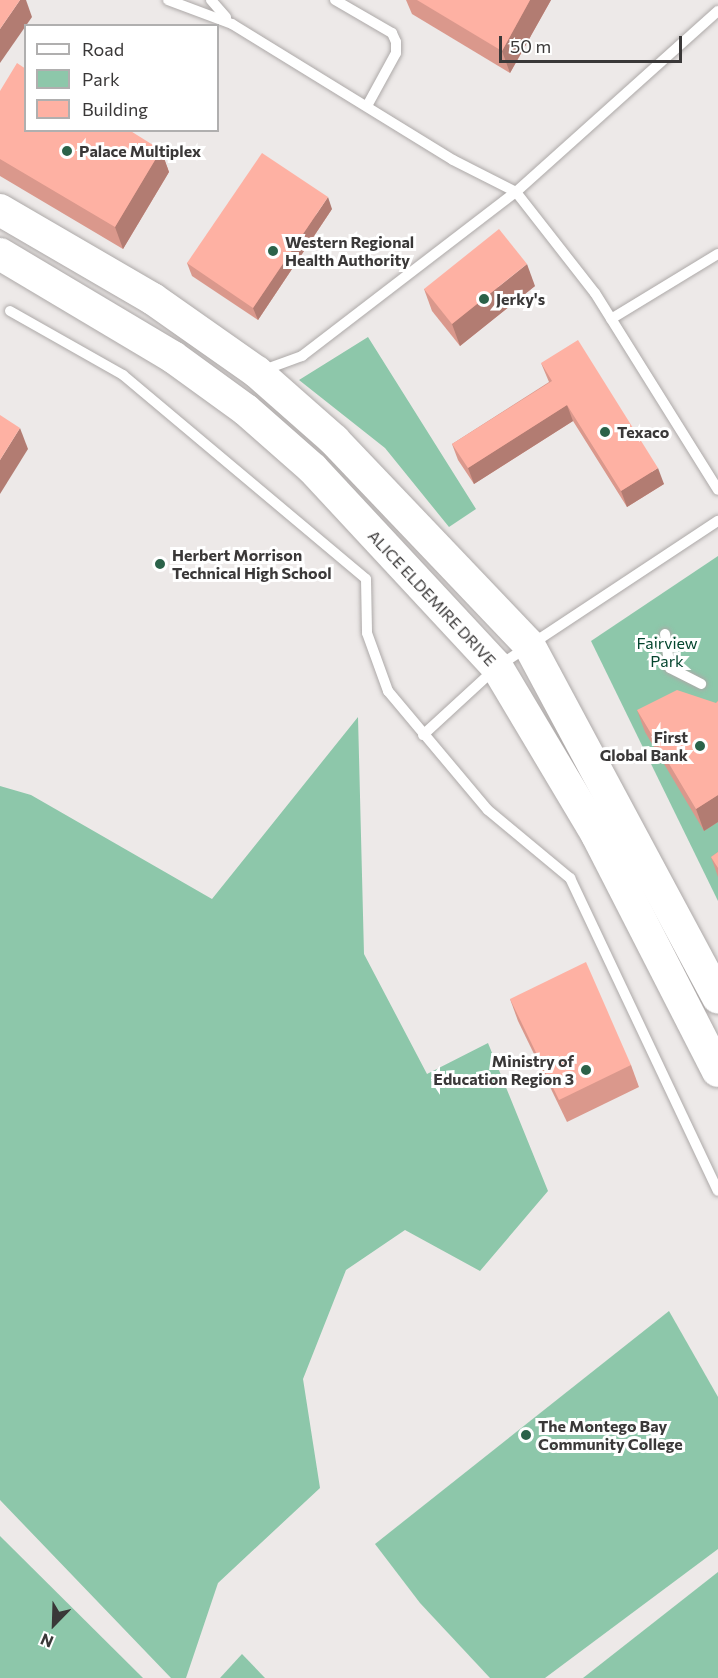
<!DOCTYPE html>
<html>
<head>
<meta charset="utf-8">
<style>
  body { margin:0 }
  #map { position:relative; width:718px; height:1678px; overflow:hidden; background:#ede9e8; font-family:Commissioner,sans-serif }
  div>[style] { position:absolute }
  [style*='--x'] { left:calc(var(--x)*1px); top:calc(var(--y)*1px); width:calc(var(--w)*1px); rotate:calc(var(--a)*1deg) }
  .green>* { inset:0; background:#8dc7aa }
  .roads { filter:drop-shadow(0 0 2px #ada9a8) drop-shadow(0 0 2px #ada9a8) }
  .lane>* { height:10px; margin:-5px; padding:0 5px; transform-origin:5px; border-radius:5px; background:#fff }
  .primary>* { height:32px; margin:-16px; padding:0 16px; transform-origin:16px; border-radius:16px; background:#fff }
  .wall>* { inset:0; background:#da988c }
  .shaded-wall>* { inset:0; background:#b27c72 }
  .building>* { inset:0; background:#feb1a3 }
  .dots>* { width:16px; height:16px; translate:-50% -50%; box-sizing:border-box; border:3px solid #fff; border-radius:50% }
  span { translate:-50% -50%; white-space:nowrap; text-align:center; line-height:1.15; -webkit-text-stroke:6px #fff; paint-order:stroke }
  .poi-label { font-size:16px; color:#3a3838; font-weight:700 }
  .left { translate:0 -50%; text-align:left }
  .right { translate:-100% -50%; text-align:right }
  .street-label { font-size:16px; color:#3a3838 }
  .park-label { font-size:16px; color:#04452e }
  .legend { position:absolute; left:24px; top:24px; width:195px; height:108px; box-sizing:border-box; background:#fff; border:2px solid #b0afaf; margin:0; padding:8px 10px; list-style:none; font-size:18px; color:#3a3838 }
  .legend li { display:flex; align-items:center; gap:12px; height:30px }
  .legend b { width:30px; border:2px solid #b0afaf }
  .north { position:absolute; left:24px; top:1594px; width:60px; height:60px; -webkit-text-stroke:4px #fff; paint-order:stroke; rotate:203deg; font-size:16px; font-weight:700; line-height:24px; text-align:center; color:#3a3838 }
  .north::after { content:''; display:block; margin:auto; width:21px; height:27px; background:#3a3838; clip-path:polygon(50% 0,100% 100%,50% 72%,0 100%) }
  .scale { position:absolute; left:499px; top:36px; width:183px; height:27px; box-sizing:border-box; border:3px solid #3a3838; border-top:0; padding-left:8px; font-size:18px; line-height:21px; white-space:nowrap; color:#3a3838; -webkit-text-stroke:4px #fff; paint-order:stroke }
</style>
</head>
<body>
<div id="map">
  <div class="green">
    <div style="clip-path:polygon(368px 337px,476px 509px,449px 527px,385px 448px,299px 380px)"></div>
    <div style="clip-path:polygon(718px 556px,718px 901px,591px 641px)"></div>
    <div style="clip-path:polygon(358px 717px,364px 954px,427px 1074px,488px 1043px,548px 1191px,480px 1271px,405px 1230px,346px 1270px,303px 1379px,320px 1488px,218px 1583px,186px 1678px,171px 1678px,0 1500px,0 786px,31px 795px,212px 899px)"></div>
    <div style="clip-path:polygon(669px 1311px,718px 1397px,718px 1549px,545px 1678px,490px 1678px,420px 1603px,375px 1544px)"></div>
    <div style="clip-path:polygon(0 1536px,143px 1678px,0 1678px)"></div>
    <div style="clip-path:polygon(718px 1572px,718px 1678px,583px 1678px)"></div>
    <div style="clip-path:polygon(242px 1654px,265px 1678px,220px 1678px)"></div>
  </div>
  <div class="roads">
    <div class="lane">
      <div style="--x:168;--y:0;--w:68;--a:20.6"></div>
      <div style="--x:232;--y:24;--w:259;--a:31.6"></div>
      <div style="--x:453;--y:160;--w:71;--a:26.9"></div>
      <div style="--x:516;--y:192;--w:128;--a:52"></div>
      <div style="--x:595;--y:293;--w:232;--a:58"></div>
      <div style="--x:211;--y:0;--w:23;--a:49"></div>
      <div style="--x:335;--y:0;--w:66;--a:30.1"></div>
      <div style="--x:392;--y:33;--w:10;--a:66"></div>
      <div style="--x:396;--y:42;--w:11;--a:90"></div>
      <div style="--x:396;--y:53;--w:60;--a:118.7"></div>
      <div style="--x:10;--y:311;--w:130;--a:29.5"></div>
      <div style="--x:123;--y:375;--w:317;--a:40"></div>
      <div style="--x:366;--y:579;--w:54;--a:88.9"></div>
      <div style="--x:367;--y:633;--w:62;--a:70.1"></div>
      <div style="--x:388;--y:691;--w:155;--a:50"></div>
      <div style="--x:488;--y:810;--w:107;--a:39.7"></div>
      <div style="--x:570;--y:878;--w:346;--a:64.7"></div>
      <div style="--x:611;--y:319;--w:125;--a:-31.3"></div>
      <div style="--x:261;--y:371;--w:44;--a:-20.1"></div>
      <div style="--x:302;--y:356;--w:270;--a:-37.5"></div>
      <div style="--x:516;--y:192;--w:271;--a:-41.9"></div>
      <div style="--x:665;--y:634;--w:34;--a:82"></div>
      <div style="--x:670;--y:668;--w:35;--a:27"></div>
      <div style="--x:423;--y:735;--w:100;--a:-42.6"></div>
      <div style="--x:497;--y:667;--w:265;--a:-33.5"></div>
    </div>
    <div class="primary">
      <div style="--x:0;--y:210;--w:177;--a:30.2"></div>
      <div style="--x:153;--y:299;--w:127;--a:35.1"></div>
      <div style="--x:257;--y:372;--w:103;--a:41.4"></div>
      <div style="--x:334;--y:440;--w:283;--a:46.4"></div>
      <div style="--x:529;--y:645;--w:400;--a:61.8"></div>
      <div style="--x:0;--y:254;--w:201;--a:30.8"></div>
      <div style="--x:173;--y:357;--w:90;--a:36"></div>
      <div style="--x:246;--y:410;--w:89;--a:41.4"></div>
      <div style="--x:313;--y:469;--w:270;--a:47.1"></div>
      <div style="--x:497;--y:667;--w:196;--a:59.2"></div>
      <div style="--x:597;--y:835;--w:265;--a:62.9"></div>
    </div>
  </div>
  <div class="wall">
    <div style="clip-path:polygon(406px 0,551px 0,510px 73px,412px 14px)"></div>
    <div style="clip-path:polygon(0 91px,161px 150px,169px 172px,123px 249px,0 176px)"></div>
    <div style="clip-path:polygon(332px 209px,258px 320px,192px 276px,187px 263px)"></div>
    <div style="clip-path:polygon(535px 286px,460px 346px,432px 311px,424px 289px)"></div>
    <div style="clip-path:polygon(541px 363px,664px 484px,627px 507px,573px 421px,474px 484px,458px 460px,452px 444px,549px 382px)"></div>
    <div style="clip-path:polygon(718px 701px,718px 822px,704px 831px,645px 732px,637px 710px,716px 703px)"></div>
    <div style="clip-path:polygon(718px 852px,718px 877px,711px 857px)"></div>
    <div style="clip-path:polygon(510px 999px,631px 1065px,639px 1087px,567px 1122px,518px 1021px)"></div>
  </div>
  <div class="shaded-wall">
    <div style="clip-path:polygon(20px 0,26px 0,32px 17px,0 63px,0 29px)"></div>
    <div style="clip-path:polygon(530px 0,551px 0,510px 73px,502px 51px)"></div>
    <div style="clip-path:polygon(161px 150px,169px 172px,123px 249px,115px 227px)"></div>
    <div style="clip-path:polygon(328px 197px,332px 209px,258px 320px,253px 308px)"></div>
    <div style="clip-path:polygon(527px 264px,535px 286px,460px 346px,452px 324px)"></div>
    <div style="clip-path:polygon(567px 405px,573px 421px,474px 484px,468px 468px)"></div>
    <div style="clip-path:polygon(20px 428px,28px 449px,0 494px,0 460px)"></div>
    <div style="clip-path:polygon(658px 468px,664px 484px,627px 507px,621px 491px)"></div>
    <div style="clip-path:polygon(718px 795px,718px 822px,704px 831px,696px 809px)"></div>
  </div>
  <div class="building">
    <div style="clip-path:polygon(0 0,20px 0,0 29px)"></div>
    <div style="clip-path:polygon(417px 0,530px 0,502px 51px)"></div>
    <div style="clip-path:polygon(17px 63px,26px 69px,26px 130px,129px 130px,161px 150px,115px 227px,0 159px,0 91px)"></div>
    <div style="clip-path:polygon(262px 153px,328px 197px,253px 308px,187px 263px)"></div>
    <div style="clip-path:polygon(499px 229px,527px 264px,452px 324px,424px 289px)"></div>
    <div style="clip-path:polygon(578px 340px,658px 468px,621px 491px,567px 405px,468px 468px,452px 444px,552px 381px,541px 363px)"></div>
    <div style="clip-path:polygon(0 415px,20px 428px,0 460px)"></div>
    <div style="clip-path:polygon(677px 690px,716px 703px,718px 701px,718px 795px,696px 809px,637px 710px)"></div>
    <div style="clip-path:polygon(718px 852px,718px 868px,711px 857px)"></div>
    <div style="clip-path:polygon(586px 962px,631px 1065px,559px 1100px,510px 999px)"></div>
  </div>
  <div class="dots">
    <div style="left:67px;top:151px;background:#2b6249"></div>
    <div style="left:273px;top:251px;background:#2b6249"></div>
    <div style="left:484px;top:299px;background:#2b6249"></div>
    <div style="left:605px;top:432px;background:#2b6249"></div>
    <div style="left:160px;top:564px;background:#2b6249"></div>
    <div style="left:700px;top:746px;background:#2b6249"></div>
    <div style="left:586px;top:1070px;background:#2b6249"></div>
    <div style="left:526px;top:1435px;background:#2b6249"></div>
  </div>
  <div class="poi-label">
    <span class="left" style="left:79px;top:151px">Palace Multiplex</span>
    <span class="left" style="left:285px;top:251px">Western Regional<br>Health Authority</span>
    <span class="left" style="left:496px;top:299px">Jerky's</span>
    <span class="left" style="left:617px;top:432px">Texaco</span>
    <span class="left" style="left:172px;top:564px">Herbert Morrison<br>Technical High School</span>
    <span class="right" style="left:688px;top:746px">First<br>Global Bank</span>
    <span class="right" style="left:574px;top:1070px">Ministry of<br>Education Region 3</span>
    <span class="left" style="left:538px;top:1435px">The Montego Bay<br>Community College</span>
  </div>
  <div class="street-label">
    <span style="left:432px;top:598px;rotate:47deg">ALICE ELDEMIRE DRIVE</span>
  </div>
  <div class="park-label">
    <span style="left:667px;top:652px">Fairview<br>Park</span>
  </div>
  <ul class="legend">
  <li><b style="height:8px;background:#fff"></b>Road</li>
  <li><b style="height:16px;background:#8dc7aa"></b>Park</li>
  <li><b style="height:16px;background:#feb1a3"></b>Building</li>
  </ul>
  <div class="north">N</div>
  <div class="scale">50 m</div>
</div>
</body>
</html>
